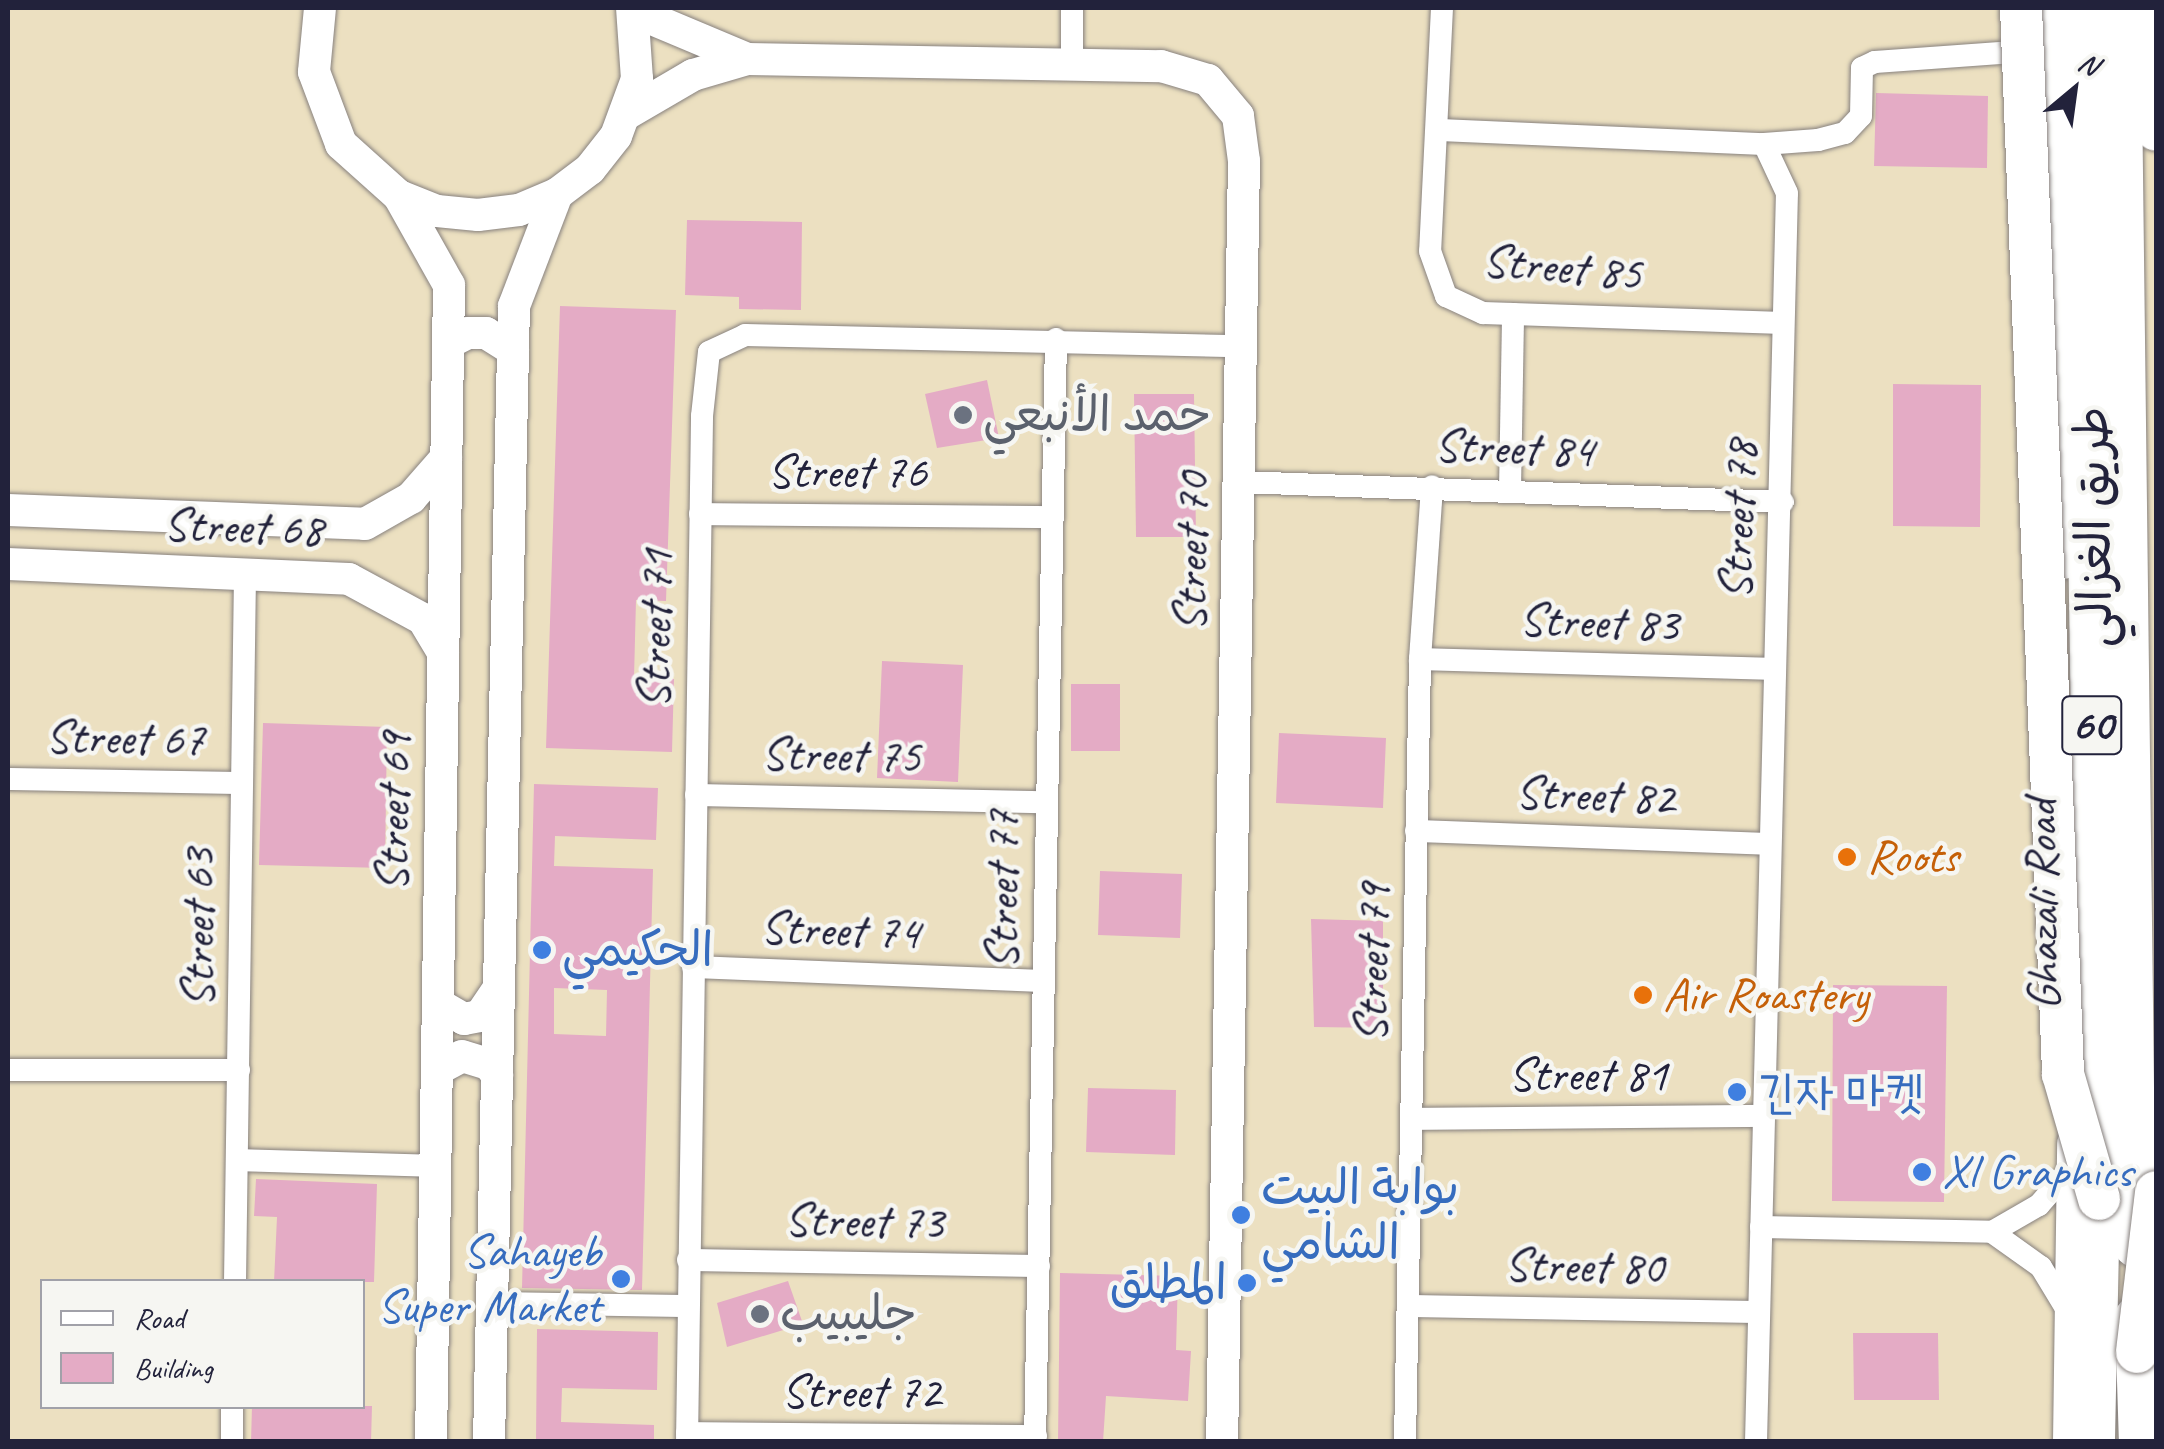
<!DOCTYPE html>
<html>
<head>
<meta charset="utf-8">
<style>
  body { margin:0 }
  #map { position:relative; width:2164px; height:1449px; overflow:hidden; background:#ece0c1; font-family:Caveat,"Playpen Sans Arabic","Poor Story",sans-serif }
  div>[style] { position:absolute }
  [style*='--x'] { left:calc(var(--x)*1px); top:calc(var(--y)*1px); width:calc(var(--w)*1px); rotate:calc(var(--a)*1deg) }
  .building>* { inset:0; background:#e4abc5 }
  .roads { filter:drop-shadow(0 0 2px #87817e) drop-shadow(0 0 2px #87817e) }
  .street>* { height:22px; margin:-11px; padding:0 11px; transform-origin:11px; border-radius:11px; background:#fff }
  .secondary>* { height:32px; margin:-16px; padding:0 16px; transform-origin:16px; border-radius:16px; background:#fff }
  .primary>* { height:35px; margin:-17.5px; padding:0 17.5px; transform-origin:17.5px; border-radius:17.5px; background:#fff }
  .highway>* { height:42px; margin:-21px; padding:0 21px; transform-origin:21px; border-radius:21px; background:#fff }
  .bridges { filter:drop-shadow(0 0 2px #87817e) drop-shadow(0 0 2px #87817e) }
  .highway-bridge>* { height:42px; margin:-21px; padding:0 21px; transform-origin:21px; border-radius:21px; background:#fff }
  .dots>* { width:28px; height:28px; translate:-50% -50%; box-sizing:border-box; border:5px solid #f6f6f2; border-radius:50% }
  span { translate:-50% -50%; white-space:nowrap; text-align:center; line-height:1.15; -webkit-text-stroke:9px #f6f6f2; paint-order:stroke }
  .shield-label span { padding:2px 8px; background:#f6f6f2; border:2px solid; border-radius:8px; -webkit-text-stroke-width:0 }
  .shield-label { font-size:45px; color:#22223b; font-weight:700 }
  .street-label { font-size:48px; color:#22223b }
  .worship-label { font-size:48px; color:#5b616d }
  .left { translate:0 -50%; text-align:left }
  .food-label { font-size:48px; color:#c56008 }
  .shop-label { font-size:48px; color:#366cbe }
  .right { translate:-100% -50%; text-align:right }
  .frame { position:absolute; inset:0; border:10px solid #22223b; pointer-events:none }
  .legend { position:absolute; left:40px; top:1279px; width:325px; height:130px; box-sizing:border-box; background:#f6f6f2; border:2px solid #a1a1a9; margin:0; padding:12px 18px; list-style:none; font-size:30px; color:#22223b }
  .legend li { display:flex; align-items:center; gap:20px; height:50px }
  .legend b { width:50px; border:2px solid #a1a1a9 }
  .north { position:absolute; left:2024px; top:40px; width:100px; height:100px; -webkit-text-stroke:8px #f6f6f2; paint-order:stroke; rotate:29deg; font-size:28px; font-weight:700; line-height:40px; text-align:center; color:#22223b }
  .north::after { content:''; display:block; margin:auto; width:35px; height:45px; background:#22223b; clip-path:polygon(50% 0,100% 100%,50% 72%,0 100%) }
</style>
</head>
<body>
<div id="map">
  <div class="building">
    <div style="clip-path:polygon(1876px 93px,1988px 96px,1987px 168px,1874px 166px)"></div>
    <div style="clip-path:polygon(687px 220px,802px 222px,801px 310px,739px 309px,739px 297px,685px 295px)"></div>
    <div style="clip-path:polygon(560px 306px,676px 310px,666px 601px,636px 600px,634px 678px,674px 679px,672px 752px,546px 748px)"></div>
    <div style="clip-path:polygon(987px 380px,999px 438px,937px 448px,925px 394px)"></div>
    <div style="clip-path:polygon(1893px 384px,1981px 385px,1980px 527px,1893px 526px)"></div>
    <div style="clip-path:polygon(1134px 394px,1194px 394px,1196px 537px,1136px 537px)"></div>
    <div style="clip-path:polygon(882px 661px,963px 665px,958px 782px,877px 778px)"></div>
    <div style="clip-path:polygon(1071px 684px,1120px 684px,1120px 751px,1071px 751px)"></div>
    <div style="clip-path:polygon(263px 723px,387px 727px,385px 868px,259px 865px)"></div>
    <div style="clip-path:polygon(1279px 733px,1386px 738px,1383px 808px,1276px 803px)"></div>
    <div style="clip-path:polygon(evenodd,534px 784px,658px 788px,656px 840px,555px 836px,554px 866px,653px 869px,642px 1290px,522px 1288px,534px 784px,554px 988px,607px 990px,606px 1036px,554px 1034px,554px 988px)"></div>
    <div style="clip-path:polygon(1100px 871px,1182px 874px,1180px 938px,1098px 935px)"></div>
    <div style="clip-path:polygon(1311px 919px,1383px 921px,1383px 1028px,1314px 1027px)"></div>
    <div style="clip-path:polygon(1833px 985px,1947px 986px,1944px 1202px,1832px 1201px)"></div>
    <div style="clip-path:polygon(1088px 1088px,1176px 1090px,1175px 1155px,1086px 1152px)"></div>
    <div style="clip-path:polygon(256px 1179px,377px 1184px,374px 1282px,274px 1282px,277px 1217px,254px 1216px)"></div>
    <div style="clip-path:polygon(1060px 1273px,1178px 1276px,1176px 1350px,1191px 1351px,1188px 1401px,1106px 1396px,1103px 1442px,1058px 1442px)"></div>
    <div style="clip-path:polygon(788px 1281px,803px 1324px,727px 1347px,717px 1303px)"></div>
    <div style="clip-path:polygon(537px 1329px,658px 1332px,657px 1390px,562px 1388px,561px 1422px,654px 1425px,654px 1442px,536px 1442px)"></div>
    <div style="clip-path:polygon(1853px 1333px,1938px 1333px,1939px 1400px,1854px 1400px)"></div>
    <div style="clip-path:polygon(252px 1406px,372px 1406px,371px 1442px,251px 1442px)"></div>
  </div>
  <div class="roads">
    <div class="street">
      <div style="--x:1072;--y:8;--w:56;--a:90"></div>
      <div style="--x:1442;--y:8;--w:243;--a:92.8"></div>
      <div style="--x:1430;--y:251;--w:48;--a:70.4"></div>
      <div style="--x:1446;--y:296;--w:41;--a:24.7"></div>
      <div style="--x:1483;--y:313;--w:300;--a:1.9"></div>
      <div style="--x:1440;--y:130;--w:324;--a:2.5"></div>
      <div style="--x:1764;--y:144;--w:54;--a:-4.2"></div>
      <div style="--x:1818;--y:140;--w:28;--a:-15"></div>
      <div style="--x:1845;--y:133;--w:23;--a:-47"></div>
      <div style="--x:1861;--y:116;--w:48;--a:-88.8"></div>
      <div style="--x:1862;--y:68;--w:14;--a:-25"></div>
      <div style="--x:1875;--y:62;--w:153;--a:-4.1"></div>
      <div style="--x:1240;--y:482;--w:543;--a:2.11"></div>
      <div style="--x:1510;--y:490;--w:176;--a:-89"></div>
      <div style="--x:700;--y:514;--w:353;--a:0.5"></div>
      <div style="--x:1420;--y:659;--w:355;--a:1.6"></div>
      <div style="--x:8;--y:779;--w:233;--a:1"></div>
      <div style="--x:696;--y:795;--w:348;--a:1.2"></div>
      <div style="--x:1416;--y:831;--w:354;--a:2.1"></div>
      <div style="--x:693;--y:967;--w:351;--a:2.3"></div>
      <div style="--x:8;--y:1070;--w:231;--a:0"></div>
      <div style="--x:1412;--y:1119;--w:352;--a:-0.5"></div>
      <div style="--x:238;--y:1160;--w:198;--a:1.7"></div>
      <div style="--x:1761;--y:1227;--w:231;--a:1.2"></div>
      <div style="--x:1992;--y:1232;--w:54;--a:-29.9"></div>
      <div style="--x:2039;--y:1205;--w:50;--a:-49"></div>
      <div style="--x:1992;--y:1232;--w:60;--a:35.5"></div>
      <div style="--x:2041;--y:1267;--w:50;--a:58.8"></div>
      <div style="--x:688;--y:1260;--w:351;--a:1"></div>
      <div style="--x:235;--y:1282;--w:707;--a:-89.19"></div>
      <div style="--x:492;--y:1303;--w:195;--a:0.9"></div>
      <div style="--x:1408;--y:1306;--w:351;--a:1"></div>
      <div style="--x:687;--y:1433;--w:349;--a:0.5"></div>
      <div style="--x:232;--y:1442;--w:36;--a:-90"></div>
      <div style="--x:687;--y:1442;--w:1026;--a:-89.16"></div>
      <div style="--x:702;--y:416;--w:64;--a:-83.8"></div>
      <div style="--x:709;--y:352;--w:40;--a:-25"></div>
      <div style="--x:745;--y:335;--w:494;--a:1.3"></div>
      <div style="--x:1035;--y:1442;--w:1103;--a:-88.91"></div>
      <div style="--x:1405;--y:1442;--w:783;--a:-88.9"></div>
      <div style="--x:1420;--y:659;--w:173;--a:-86"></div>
      <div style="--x:1756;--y:1442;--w:1249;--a:-88.58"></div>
      <div style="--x:1787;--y:193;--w:54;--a:-115.1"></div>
    </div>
    <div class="secondary">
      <div style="--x:320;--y:8;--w:64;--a:95.4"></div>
      <div style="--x:314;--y:72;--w:77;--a:69.4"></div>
      <div style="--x:341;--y:144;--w:78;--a:41.9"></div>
      <div style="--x:399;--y:196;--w:41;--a:21.5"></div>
      <div style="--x:437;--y:211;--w:41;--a:5.6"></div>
      <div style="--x:478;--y:215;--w:41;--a:-7"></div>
      <div style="--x:519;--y:210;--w:41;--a:-22.8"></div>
      <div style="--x:557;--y:194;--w:41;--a:-37.1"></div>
      <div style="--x:590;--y:169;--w:42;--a:-51.8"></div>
      <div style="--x:616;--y:136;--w:61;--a:-69.8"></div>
      <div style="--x:637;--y:79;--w:71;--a:-94"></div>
      <div style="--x:633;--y:11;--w:124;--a:22.8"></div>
      <div style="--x:628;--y:113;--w:75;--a:-30.3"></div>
      <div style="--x:693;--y:75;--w:56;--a:-16.5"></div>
      <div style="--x:747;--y:59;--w:414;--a:1"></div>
      <div style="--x:1161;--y:66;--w:49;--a:16.6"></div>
      <div style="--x:1208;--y:80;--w:47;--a:50.2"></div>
      <div style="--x:1238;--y:116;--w:45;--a:82.4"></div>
      <div style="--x:1244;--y:161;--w:1281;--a:90.98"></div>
      <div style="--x:399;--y:196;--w:102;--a:60.7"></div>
      <div style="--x:449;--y:285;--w:1157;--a:90.89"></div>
      <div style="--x:448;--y:343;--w:22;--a:-27"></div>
      <div style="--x:468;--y:333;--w:18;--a:0"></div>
      <div style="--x:486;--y:333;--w:32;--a:32"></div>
      <div style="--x:8;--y:510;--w:357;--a:2.2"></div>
      <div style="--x:365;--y:524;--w:53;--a:-29.5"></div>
      <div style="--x:411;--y:498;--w:53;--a:-48.8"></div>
      <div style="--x:8;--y:564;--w:341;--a:2.5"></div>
      <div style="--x:349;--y:579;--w:84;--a:28.4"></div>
      <div style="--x:423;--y:619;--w:39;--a:59"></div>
      <div style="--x:438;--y:1004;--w:30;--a:30"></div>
      <div style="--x:464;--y:1019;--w:16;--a:-11"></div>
      <div style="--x:480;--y:1016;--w:30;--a:-56"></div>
      <div style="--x:438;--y:1069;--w:27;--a:-28"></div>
      <div style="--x:462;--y:1056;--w:28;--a:17"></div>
      <div style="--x:489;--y:1064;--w:14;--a:54"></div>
      <div style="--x:489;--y:1442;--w:1136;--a:-88.74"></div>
      <div style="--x:514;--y:306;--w:120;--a:-69"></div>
    </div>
    <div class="primary">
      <div style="--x:2053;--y:8;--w:553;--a:88.96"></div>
      <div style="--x:2070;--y:1442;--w:299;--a:-89.2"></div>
    </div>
    <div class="highway">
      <div style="--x:2081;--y:8;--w:1191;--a:89.13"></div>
      <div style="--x:2099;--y:1199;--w:243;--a:91.2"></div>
      <div style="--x:2120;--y:8;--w:1238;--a:89.31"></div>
      <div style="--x:2138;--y:8;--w:123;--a:81.6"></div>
      <div style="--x:2136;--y:1317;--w:125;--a:88.2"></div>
    </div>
  </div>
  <div class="bridges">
    <div class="highway-bridge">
      <div style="--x:2021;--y:8;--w:1067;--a:87.74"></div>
      <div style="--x:2063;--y:1074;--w:130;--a:73.9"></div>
      <div style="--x:2137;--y:1352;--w:161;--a:-83.2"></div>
    </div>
  </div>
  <div class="dots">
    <div style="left:963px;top:415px;background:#6b7280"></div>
    <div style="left:1847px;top:857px;background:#e8710a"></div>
    <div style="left:542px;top:950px;background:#3f7fe0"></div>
    <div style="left:1643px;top:995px;background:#e8710a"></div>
    <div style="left:1737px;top:1092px;background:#3f7fe0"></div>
    <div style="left:1922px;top:1172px;background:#3f7fe0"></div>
    <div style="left:1241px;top:1215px;background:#3f7fe0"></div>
    <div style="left:621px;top:1279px;background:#3f7fe0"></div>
    <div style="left:1247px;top:1283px;background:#3f7fe0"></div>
    <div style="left:760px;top:1314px;background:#6b7280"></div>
  </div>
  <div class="shield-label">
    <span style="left:2092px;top:725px">60</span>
  </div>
  <div class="street-label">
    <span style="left:1562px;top:267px;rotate:5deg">Street 85</span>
    <span style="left:1514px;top:448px;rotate:2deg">Street 84</span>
    <span style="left:847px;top:472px">Street 76</span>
    <span style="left:1738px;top:520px;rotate:-88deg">Street 78</span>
    <span style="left:243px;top:527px;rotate:2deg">Street 68</span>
    <span style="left:2094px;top:527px;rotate:-91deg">طريق الغزالي</span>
    <span style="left:1191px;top:552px;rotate:-89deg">Street 70</span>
    <span style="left:1599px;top:622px;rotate:2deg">Street 83</span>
    <span style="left:655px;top:629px;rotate:-89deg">Street 71</span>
    <span style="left:125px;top:738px;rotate:1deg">Street 67</span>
    <span style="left:841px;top:755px;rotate:1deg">Street 75</span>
    <span style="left:1595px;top:795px;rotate:2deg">Street 82</span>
    <span style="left:393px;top:812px;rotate:-89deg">Street 69</span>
    <span style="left:1002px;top:890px;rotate:-90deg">Street 77</span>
    <span style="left:2042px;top:905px;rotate:-91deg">Ghazali Road</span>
    <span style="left:198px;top:928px;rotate:-90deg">Street 63</span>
    <span style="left:840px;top:930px;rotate:2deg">Street 74</span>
    <span style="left:1372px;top:963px;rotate:-89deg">Street 79</span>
    <span style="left:1588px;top:1075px">Street 81</span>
    <span style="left:864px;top:1221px;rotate:1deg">Street 73</span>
    <span style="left:1584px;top:1266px;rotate:1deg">Street 80</span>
    <span style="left:861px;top:1392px">Street 72</span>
  </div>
  <div class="worship-label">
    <span class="left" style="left:983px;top:415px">حمد الأنبعي</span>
    <span class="left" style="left:780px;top:1314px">جليبيب</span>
  </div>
  <div class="food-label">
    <span class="left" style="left:1867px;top:857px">Roots</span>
    <span class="left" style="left:1663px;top:995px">Air Roastery</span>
  </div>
  <div class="shop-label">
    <span class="left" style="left:562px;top:950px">الحكيمي</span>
    <span class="left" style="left:1757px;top:1092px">긴자 마켓</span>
    <span class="left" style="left:1942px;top:1172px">Xl Graphics</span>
    <span class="left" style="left:1261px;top:1215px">بوابة البيت<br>الشامي</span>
    <span class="right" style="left:601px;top:1279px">Sahayeb<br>Super Market</span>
    <span class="right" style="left:1227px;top:1283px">المطلق</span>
  </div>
  <div class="frame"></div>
  <ul class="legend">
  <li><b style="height:12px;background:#fff"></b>Road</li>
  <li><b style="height:28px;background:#e4abc5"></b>Building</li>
  </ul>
  <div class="north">N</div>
</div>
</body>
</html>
